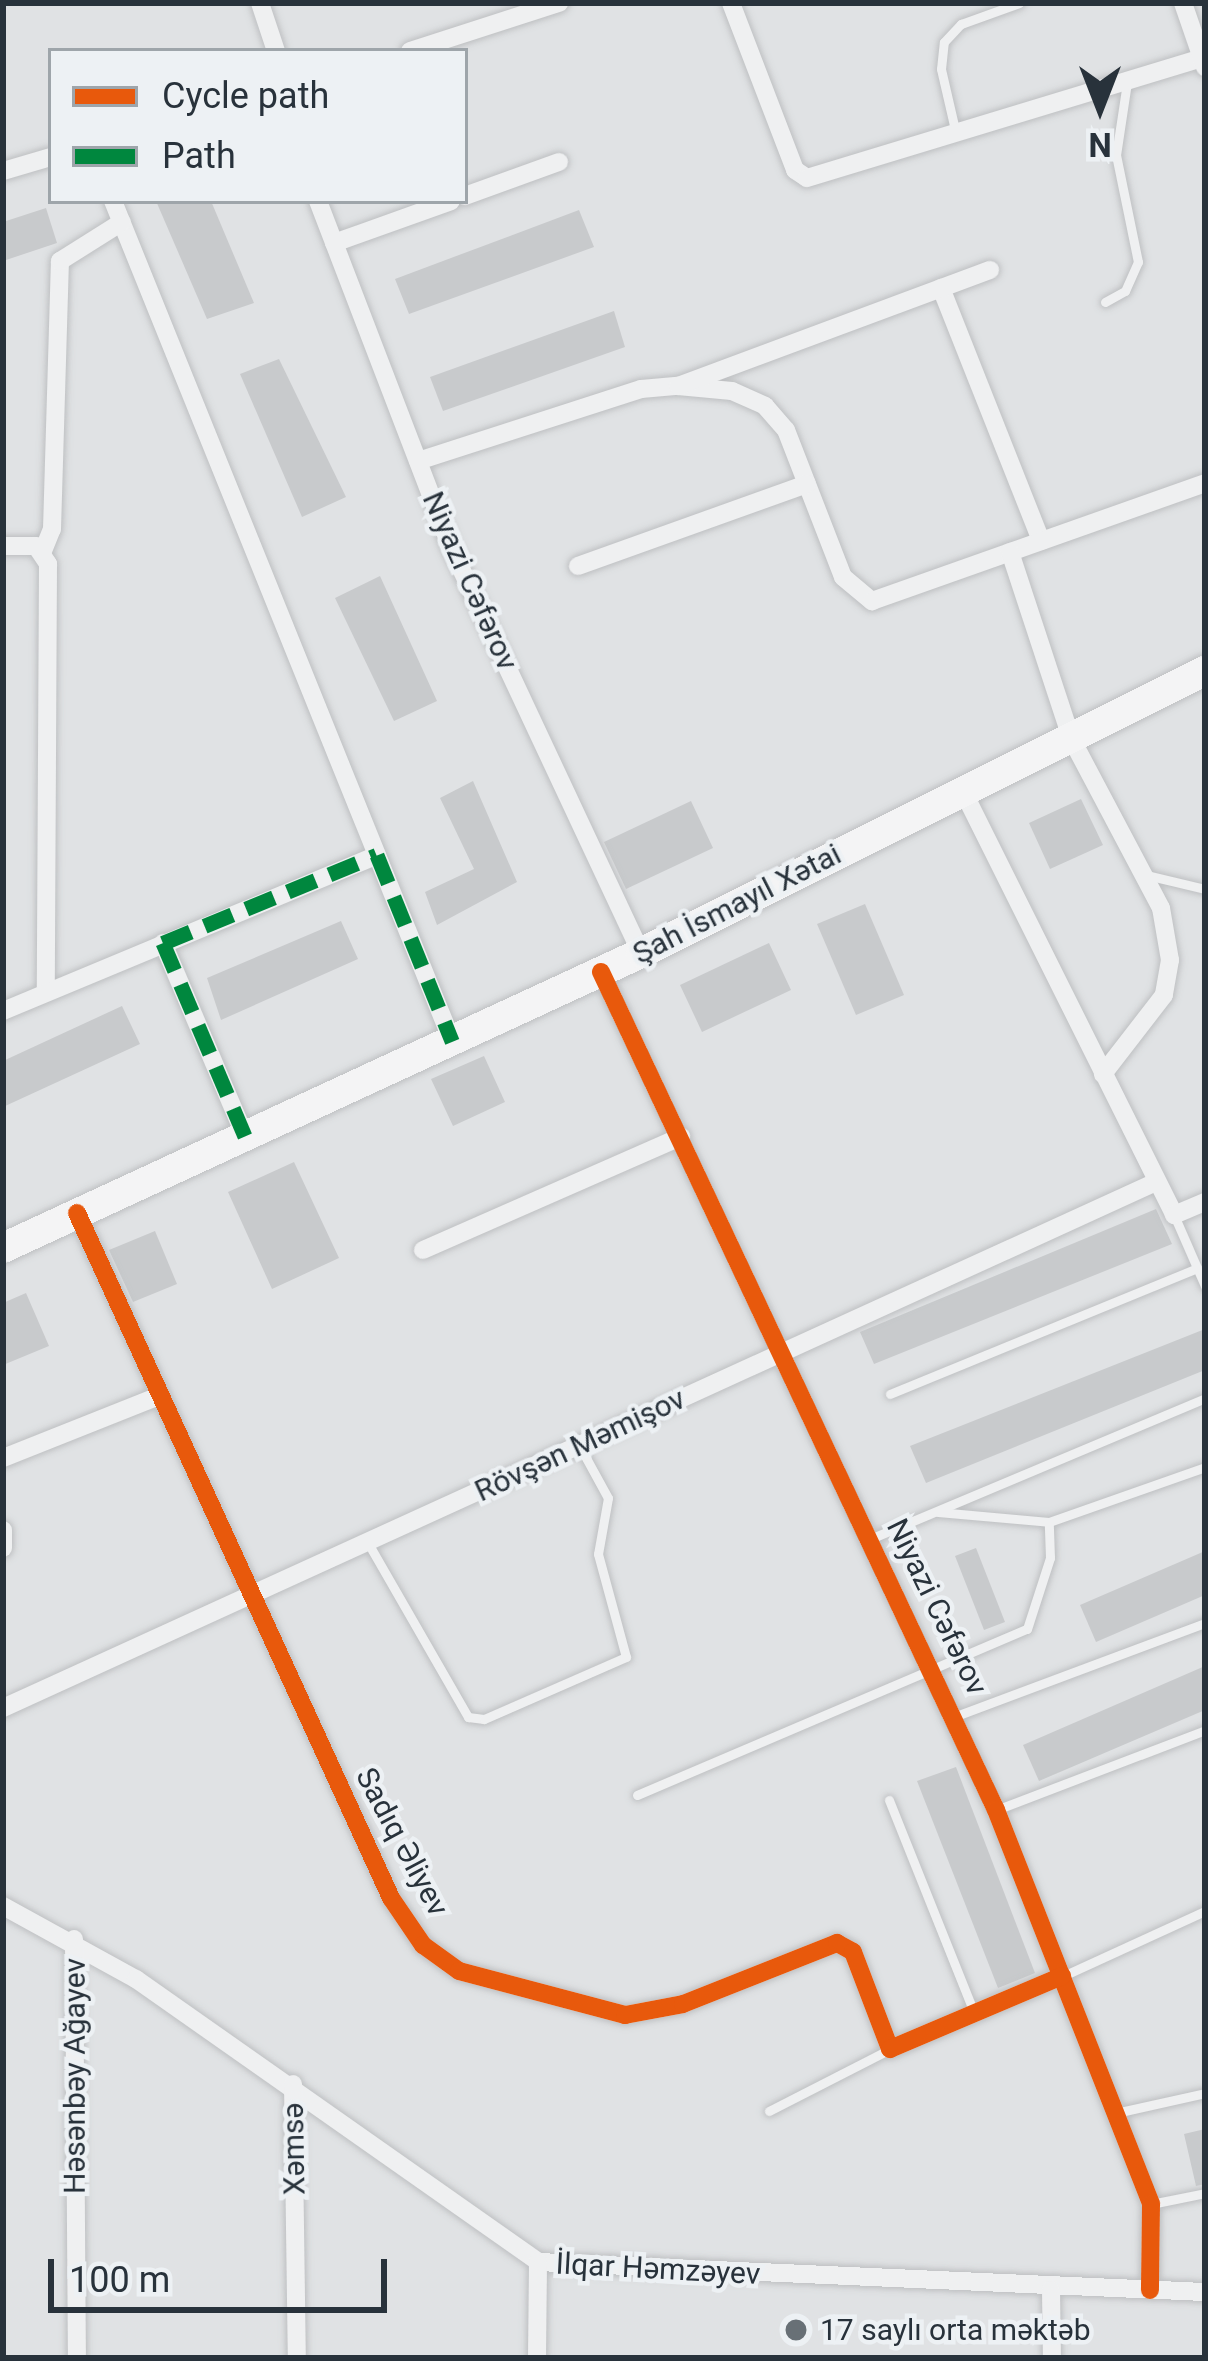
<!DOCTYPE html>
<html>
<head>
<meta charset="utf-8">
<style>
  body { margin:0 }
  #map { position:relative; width:1208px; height:2361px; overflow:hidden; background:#e0e2e4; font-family:Roboto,sans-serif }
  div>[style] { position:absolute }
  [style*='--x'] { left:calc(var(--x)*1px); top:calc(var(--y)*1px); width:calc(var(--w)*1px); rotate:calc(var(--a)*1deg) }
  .building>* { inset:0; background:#c8cacc }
  .roads { filter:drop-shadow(0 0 3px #bec0c2) drop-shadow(0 0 3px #bec0c2) }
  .service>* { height:9px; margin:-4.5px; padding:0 4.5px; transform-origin:4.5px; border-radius:4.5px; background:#eff0f1 }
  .minor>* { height:18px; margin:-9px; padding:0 9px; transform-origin:9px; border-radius:9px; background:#eff0f1 }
  .primary>* { height:30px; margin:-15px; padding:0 15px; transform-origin:15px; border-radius:15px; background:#f4f4f5 }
  .quiet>* { height:15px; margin-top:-7.5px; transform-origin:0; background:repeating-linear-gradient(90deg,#00873e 0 30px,transparent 0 45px) }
  .cycleway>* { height:18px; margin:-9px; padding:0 9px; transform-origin:9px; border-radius:9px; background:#e8590c }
  .dots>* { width:33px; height:33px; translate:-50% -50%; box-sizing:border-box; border:6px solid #edf1f4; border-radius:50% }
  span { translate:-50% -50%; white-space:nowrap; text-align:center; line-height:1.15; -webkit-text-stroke:9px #edf1f4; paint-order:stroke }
  .street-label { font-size:30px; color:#28323b }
  .poi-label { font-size:30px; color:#28323b }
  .left { translate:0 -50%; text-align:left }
  .frame { position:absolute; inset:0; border:6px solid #28323b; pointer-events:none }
  .legend { position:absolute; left:48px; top:48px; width:420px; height:156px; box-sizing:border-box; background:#edf1f4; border:3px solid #9ea5aa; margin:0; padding:15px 21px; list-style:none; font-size:36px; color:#28323b }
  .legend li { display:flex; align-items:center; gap:24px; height:60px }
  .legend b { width:60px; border:3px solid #9ea5aa }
  .north { position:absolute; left:1040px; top:48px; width:120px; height:120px; -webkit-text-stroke:9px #edf1f4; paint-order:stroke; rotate:180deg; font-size:33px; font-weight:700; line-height:48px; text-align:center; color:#28323b }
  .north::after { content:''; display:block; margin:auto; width:42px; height:54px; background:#28323b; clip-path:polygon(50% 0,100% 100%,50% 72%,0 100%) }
  .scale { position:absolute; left:48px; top:2259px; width:339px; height:54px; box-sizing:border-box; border:6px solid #28323b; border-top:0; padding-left:15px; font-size:36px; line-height:42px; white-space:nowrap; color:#28323b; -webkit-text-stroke:9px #edf1f4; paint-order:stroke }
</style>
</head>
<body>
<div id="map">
  <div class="building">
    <div style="clip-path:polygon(156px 201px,211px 201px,254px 303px,207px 319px)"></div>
    <div style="clip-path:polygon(46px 208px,57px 243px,3px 261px,3px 222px)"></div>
    <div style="clip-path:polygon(579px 210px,594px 247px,409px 314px,395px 279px)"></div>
    <div style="clip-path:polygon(614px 311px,625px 347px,443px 411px,430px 377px)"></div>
    <div style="clip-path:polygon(279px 359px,346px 497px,302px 517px,240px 374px)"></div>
    <div style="clip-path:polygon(380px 576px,437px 701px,394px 721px,335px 598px)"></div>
    <div style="clip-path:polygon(473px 781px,517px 882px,437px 925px,425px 892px,474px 869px,440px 798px)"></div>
    <div style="clip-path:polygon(1081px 799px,1103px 845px,1050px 869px,1029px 823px)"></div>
    <div style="clip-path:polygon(691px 801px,713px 848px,626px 889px,604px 842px)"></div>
    <div style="clip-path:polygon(865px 904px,904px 995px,856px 1015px,817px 924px)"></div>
    <div style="clip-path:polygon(341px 921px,358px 959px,221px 1020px,207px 978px)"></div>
    <div style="clip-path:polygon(769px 943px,791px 990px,702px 1032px,680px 985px)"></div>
    <div style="clip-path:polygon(122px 1006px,140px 1044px,3px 1107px,3px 1061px)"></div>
    <div style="clip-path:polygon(484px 1056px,505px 1102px,453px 1126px,431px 1079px)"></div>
    <div style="clip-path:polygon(294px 1162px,339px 1258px,272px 1289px,228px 1192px)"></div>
    <div style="clip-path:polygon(1156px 1209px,1172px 1244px,874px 1364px,860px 1332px)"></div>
    <div style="clip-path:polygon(155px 1231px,177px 1284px,133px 1302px,109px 1250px)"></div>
    <div style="clip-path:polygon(26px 1293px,49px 1346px,3px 1365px,3px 1303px)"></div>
    <div style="clip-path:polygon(1205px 1329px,1205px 1370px,926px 1483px,910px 1446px)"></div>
    <div style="clip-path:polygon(976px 1548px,1005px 1622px,984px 1630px,955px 1556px)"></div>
    <div style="clip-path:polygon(1205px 1551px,1205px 1595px,1096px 1642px,1080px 1605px)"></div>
    <div style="clip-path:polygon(1205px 1666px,1205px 1710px,1039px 1781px,1023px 1745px)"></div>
    <div style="clip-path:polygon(956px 1767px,1035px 1973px,998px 1988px,917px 1781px)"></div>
    <div style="clip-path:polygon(1205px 2129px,1205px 2184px,1196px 2186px,1184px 2134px)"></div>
  </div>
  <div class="roads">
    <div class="service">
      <div style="--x:956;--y:134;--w:67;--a:-103"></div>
      <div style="--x:941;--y:69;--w:27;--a:-84"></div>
      <div style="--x:944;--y:42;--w:25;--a:-47"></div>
      <div style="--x:961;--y:24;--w:62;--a:-19.9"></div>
      <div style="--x:1105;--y:302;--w:23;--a:-29"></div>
      <div style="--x:1125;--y:291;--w:32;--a:-66"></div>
      <div style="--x:1138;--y:262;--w:109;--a:-101.6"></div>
      <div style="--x:1116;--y:155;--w:74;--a:-81.4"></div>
      <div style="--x:1146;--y:875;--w:61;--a:13.3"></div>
      <div style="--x:1174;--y:1215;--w:77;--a:66.4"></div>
      <div style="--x:890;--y:1394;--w:332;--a:-22.3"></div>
      <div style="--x:938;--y:1512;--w:111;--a:5.1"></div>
      <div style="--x:1049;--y:1522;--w:165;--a:-19.4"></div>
      <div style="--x:870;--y:1539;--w:363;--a:-22.8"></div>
      <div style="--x:368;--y:1543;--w:201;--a:60.1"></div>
      <div style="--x:468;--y:1717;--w:16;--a:7"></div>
      <div style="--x:484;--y:1719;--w:155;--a:-23.6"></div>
      <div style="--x:626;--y:1657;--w:107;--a:-105.2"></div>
      <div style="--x:598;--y:1554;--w:57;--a:-79.9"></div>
      <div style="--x:608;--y:1498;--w:60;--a:-118.7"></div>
      <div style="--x:956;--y:1716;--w:266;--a:-20.5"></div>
      <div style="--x:637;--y:1795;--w:424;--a:-23.1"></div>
      <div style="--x:1027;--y:1629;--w:75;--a:-72.1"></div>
      <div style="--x:1050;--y:1558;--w:36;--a:-92"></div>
      <div style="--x:889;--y:1800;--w:228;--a:68.2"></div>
      <div style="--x:996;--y:1810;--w:224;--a:-20.9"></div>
      <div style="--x:1063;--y:1976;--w:156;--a:-24.6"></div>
      <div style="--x:769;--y:2111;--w:136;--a:-27.1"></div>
      <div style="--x:1120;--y:2112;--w:87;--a:-12.6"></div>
      <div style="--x:1151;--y:2204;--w:55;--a:-11.5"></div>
    </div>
    <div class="minor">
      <div style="--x:260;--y:3;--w:51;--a:71.6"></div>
      <div style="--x:731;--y:3;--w:179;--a:69"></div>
      <div style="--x:795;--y:170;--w:14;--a:34"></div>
      <div style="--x:807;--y:178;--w:412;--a:-16.9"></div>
      <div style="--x:1183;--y:3;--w:68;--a:71"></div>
      <div style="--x:410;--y:51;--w:157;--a:-17.9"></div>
      <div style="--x:3;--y:171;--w:50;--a:-16.3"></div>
      <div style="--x:465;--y:196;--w:100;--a:-19.9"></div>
      <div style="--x:113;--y:201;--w:906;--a:68.02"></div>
      <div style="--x:318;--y:201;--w:366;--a:69"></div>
      <div style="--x:449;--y:543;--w:453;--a:64.9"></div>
      <div style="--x:334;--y:243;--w:124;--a:-19.7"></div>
      <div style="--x:941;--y:288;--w:272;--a:68.4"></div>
      <div style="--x:678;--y:386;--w:54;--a:5.3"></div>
      <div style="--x:732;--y:391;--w:36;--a:24"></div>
      <div style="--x:765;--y:406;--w:32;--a:49"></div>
      <div style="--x:786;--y:430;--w:158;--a:68.8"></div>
      <div style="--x:843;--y:577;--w:38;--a:40"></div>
      <div style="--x:872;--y:601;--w:353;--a:-19.5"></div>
      <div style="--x:418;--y:461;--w:234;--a:-17.9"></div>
      <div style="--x:641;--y:389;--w:37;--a:-5"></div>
      <div style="--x:678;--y:386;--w:333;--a:-20.4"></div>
      <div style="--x:3;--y:546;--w:33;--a:0"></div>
      <div style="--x:36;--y:546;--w:22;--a:56"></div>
      <div style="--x:48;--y:564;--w:428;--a:90.3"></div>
      <div style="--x:43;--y:551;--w:24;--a:-68"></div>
      <div style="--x:52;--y:529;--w:268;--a:-88.3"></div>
      <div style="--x:60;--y:261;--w:73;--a:-32.2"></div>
      <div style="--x:1010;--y:552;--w:196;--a:71.8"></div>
      <div style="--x:1071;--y:738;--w:192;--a:62.1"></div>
      <div style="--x:1161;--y:908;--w:53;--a:80.2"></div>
      <div style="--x:1170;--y:960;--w:36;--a:100"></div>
      <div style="--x:1164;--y:995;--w:100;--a:127.7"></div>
      <div style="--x:578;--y:566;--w:243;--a:-19.7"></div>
      <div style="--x:963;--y:791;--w:474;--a:63.5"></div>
      <div style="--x:1174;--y:1215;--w:34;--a:-23"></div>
      <div style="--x:163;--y:943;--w:210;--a:67"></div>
      <div style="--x:601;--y:972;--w:926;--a:64.76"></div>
      <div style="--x:996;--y:1810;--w:423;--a:68.5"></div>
      <div style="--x:1151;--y:2204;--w:86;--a:90.7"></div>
      <div style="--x:3;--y:1011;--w:405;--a:-22.6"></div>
      <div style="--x:77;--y:1213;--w:754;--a:65.37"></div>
      <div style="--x:391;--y:1898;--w:57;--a:55.8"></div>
      <div style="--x:423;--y:1945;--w:44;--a:35.8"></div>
      <div style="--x:459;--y:1971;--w:172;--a:14.8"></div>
      <div style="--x:625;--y:2015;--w:59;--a:-10.7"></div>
      <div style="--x:683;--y:2004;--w:166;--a:-21.6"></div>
      <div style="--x:837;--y:1943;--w:18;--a:29"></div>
      <div style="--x:853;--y:1952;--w:104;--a:69.1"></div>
      <div style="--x:890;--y:2049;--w:187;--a:-23"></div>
      <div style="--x:423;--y:1250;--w:282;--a:-23.7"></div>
      <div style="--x:3;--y:1458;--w:168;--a:-21.7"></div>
      <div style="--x:3;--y:1530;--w:18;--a:90"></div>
      <div style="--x:3;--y:1708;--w:1267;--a:-24.52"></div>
      <div style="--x:3;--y:1906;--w:152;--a:28.8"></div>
      <div style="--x:136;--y:1979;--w:492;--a:35.1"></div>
      <div style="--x:538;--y:2262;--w:668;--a:2.58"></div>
      <div style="--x:74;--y:1939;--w:419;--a:89.6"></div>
      <div style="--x:293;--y:2084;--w:274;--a:89.2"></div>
      <div style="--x:1051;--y:2290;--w:68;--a:89.2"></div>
      <div style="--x:537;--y:2358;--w:96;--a:-89.4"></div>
    </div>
    <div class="primary">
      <div style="--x:3;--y:1248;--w:703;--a:-24.81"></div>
      <div style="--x:641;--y:953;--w:631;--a:-26.57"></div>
    </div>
  </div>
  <div class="quiet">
    <div style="--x:245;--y:1136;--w:210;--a:-113"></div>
    <div style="--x:163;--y:943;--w:231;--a:-22.4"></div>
    <div style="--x:377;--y:855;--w:201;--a:68"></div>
  </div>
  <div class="cycleway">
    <div style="--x:601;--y:972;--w:926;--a:64.76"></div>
    <div style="--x:996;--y:1810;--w:423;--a:68.5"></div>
    <div style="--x:1151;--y:2204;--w:86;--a:90.7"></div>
    <div style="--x:77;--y:1213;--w:754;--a:65.37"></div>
    <div style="--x:391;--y:1898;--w:57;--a:55.8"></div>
    <div style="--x:423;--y:1945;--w:44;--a:35.8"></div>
    <div style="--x:459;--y:1971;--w:172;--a:14.8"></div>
    <div style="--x:625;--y:2015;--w:59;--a:-10.7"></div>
    <div style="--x:683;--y:2004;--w:166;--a:-21.6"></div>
    <div style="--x:837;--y:1943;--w:18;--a:29"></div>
    <div style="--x:853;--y:1952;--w:104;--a:69.1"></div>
    <div style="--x:890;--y:2049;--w:187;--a:-23"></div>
  </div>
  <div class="dots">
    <div style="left:796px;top:2330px;background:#687076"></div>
  </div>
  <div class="street-label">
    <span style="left:470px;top:581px;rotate:66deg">Niyazi Cəfərov</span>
    <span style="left:737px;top:904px;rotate:-27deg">Şah İsmayıl Xətai</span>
    <span style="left:580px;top:1445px;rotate:-25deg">Rövşən Məmişov</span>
    <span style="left:937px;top:1607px;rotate:64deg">Niyazi Cəfərov</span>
    <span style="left:402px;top:1842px;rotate:62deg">Sadıq Əliyev</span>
    <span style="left:75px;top:2076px;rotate:-90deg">Həsənbəy Ağayev</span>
    <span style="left:294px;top:2149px;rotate:-91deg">Xəmsə</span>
    <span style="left:658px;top:2269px;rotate:3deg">İlqar Həmzəyev</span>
  </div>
  <div class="poi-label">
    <span class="left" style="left:820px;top:2330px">17 saylı orta məktəb</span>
  </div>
  <div class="frame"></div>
  <ul class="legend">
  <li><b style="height:15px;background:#e8590c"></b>Cycle path</li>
  <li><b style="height:15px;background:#00873e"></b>Path</li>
  </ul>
  <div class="north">N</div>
  <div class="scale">100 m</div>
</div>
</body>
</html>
